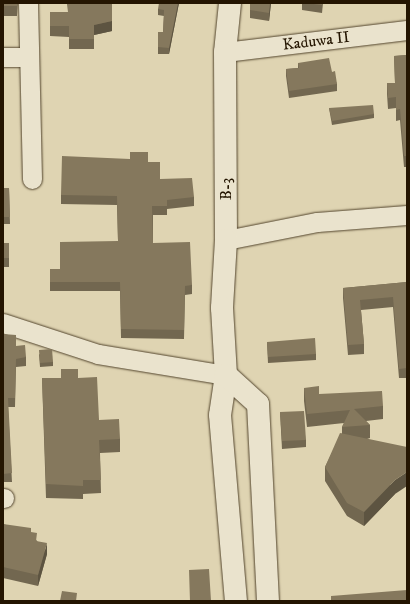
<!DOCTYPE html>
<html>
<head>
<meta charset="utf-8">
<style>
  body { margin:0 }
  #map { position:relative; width:410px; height:604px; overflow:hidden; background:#dfd4b2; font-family:"IM FELL DW Pica",serif }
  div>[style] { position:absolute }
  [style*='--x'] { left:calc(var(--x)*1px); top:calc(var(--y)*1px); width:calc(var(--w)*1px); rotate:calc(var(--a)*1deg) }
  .roads { filter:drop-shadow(0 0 1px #53452d) drop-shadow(0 0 1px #53452d) }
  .minor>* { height:19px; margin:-9.5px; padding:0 9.5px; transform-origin:9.5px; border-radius:9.5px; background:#eae3cd }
  .secondary>* { height:22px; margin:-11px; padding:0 11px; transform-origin:11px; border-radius:11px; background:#eae3cd }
  .wall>* { inset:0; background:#726750 }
  .shaded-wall>* { inset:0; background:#5d5441 }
  .building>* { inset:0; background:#85785d }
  span { translate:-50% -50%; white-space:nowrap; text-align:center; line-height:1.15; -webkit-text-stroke:4px #eae3cd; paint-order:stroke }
  .street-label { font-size:16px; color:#241501 }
  .frame { position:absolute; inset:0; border:4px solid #241501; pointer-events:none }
</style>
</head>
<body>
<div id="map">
  <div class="roads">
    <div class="minor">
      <div style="--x:28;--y:3;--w:176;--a:88.7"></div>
      <div style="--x:225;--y:52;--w:183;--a:-6.9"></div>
      <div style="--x:3;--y:57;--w:25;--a:0"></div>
      <div style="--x:226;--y:240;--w:93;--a:-11.2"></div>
      <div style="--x:317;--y:222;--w:90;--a:-4.4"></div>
      <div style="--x:3;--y:323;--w:100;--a:18.1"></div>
      <div style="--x:98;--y:354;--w:130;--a:9.3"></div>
      <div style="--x:3;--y:498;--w:1;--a:0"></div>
    </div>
    <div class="secondary">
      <div style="--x:230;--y:3;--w:49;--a:95.8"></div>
      <div style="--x:225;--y:52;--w:188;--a:89.7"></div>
      <div style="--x:226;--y:240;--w:68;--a:93.4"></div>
      <div style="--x:222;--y:308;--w:67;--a:86.6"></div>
      <div style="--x:226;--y:375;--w:40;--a:98.5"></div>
      <div style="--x:220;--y:415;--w:187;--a:85.1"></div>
      <div style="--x:226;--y:375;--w:43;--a:42.2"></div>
      <div style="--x:258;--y:404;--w:197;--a:87.1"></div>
    </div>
  </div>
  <div class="wall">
    <div style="clip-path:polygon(3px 3px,18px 3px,17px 16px,3px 16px)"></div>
    <div style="clip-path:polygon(67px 3px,112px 3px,112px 31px,94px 35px,94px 49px,69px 49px,69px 37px,50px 36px,50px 12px,68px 12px)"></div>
    <div style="clip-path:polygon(179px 3px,169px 54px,158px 54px,158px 32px,163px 32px,164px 16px,158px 15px,158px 9px)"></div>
    <div style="clip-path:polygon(271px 3px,269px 21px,250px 18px,250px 10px)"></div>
    <div style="clip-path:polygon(302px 3px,323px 3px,322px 13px,302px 10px)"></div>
    <div style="clip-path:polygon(407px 55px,407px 167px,404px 167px,400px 120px,396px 121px,396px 108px,388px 109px,387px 94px,387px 83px,395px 83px,394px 56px)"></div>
    <div style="clip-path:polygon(298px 63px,332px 72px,337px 84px,337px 91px,289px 98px,286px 76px,286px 69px,298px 68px)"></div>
    <div style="clip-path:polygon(329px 108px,374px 114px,374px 118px,332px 125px)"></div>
    <div style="clip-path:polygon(148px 162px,160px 179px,194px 197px,194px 206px,167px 209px,167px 215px,153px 215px,153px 243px,192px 285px,192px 294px,185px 295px,184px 339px,121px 338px,120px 291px,50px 291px,50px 269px,60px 269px,118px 241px,117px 205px,61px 204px,61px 195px)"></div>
    <div style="clip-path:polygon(3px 188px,9px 188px,10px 224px,3px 224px)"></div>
    <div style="clip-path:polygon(3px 243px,9px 243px,9px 267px,3px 267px)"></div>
    <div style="clip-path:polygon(407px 282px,407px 378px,399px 378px,393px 307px,361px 310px,364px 344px,364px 354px,348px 355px,343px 298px,343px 288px)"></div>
    <div style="clip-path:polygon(3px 334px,16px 346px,26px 357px,26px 366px,16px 367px,15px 407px,8px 407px,12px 482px,3px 482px)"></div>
    <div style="clip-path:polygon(267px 342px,316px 354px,316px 360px,268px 363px)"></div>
    <div style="clip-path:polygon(39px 354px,53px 362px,53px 366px,40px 367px)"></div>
    <div style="clip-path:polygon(42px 378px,78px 378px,99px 420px,120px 439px,120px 452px,100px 453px,101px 493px,83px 494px,83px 499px,46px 498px)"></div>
    <div style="clip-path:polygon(304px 388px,319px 394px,383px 406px,383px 419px,366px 421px,370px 425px,370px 438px,367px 439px,395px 494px,364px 526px,347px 516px,325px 481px,325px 467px,342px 433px,342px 427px,344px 423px,307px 427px,304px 401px)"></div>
    <div style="clip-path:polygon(280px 412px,306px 440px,306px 447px,282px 449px)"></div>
    <div style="clip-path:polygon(3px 524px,31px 533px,37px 541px,47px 554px,38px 586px,3px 578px)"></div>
  </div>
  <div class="shaded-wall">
    <div style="clip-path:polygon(178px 3px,179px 3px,169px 54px,169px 48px)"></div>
    <div style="clip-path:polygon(270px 3px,271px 3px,269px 21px,269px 13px)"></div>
    <div style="clip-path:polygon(112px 21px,112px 31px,94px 35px,94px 25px)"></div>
    <div style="clip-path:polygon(407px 472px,407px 486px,395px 494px,364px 526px,364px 512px,395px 480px)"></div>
    <div style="clip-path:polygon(47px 543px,47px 554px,38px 586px,38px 575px)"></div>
  </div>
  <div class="building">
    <div style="clip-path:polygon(3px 3px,17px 3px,17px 6px,3px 6px)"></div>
    <div style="clip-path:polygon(68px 3px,112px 3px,112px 21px,94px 25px,94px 39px,69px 39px,69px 26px,50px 26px,50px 12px,68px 12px)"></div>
    <div style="clip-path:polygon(159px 3px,178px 3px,169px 48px,158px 47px,158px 32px,163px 32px,164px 10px,158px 9px)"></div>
    <div style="clip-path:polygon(250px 3px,270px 3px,269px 13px,250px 10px)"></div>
    <div style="clip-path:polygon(305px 3px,322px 3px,322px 5px)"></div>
    <div style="clip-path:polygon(407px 55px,407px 156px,404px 156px,400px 109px,396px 110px,396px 97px,388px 98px,387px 83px,395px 83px,394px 56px)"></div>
    <div style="clip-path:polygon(329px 58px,332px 72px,335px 71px,337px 84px,289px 91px,286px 69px,299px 68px,298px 63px)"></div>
    <div style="clip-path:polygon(373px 105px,374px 114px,332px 121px,329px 108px)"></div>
    <div style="clip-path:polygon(130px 152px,148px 152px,148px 162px,160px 162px,160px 179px,192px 178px,194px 197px,167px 200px,167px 206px,152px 206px,153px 243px,190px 242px,192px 285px,185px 286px,184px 330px,121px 329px,120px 282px,50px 282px,50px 269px,60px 269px,60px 242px,118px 241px,117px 196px,61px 195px,62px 156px,130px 159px)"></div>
    <div style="clip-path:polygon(3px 188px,9px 188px,10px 217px,3px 217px)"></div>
    <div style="clip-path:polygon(3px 243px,9px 243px,9px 258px,3px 258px)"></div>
    <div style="clip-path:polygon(407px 282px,407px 368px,399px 369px,393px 297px,360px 300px,364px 344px,348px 345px,343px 288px)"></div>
    <div style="clip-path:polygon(3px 334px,16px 335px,16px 346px,25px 345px,26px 357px,16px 359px,15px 398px,8px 398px,12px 473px,3px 474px)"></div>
    <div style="clip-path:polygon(315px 338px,316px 354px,268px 357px,267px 342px)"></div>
    <div style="clip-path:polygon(52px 349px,53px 362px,40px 363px,39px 350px)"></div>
    <div style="clip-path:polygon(61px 369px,78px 369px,78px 378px,97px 377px,99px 420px,119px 419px,120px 439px,99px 440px,101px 480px,83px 480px,83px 486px,46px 484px,42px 378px,61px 378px)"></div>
    <div style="clip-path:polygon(319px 386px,319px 394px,382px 391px,383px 406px,354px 409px,370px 425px,342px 427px,350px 410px,307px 414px,304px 388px)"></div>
    <div style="clip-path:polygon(304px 411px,306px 440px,282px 441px,280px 412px)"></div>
    <div style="clip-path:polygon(340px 433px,407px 447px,407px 472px,395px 480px,364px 512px,347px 503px,325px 467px)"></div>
    <div style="clip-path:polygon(3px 524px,31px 528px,31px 532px,37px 533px,36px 541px,47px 543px,38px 575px,3px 567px)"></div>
    <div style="clip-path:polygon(209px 569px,211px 601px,190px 601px,189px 570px)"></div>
    <div style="clip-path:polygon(407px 590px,407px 601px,331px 601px,331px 596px)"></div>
    <div style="clip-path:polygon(62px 591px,77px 593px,76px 601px,60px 601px)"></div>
  </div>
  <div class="street-label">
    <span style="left:316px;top:41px;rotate:-7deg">Kaduwa II</span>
    <span style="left:226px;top:189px;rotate:-90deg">B-3</span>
  </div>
  <div class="frame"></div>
</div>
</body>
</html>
